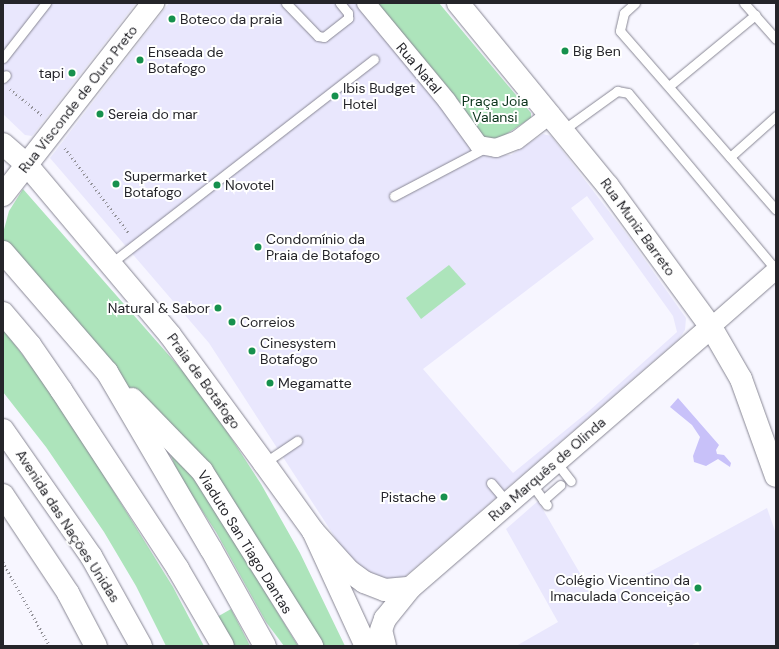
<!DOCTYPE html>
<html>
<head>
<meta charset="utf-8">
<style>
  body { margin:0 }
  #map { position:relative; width:779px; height:649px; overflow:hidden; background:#f7f6ff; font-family:"DM Sans",sans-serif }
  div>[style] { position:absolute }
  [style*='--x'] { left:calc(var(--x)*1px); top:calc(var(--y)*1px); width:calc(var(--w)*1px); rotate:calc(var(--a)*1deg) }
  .built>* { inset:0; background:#e9e7fd }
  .green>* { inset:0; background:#ade4bb }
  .water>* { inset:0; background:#c8c1f9 }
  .path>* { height:2.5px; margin-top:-1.25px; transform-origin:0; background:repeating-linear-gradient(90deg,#94939a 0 1px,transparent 0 4px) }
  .roads { filter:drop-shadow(0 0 1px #888794) drop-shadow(0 0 1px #888794) }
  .lane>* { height:9px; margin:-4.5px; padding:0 4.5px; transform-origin:4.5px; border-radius:4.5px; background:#fff }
  .street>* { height:18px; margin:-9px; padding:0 9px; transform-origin:9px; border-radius:9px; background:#fff }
  .secondary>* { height:22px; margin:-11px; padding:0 11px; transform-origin:11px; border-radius:11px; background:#fff }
  .primary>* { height:22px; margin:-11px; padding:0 11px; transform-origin:11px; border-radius:11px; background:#fff }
  .highway>* { height:22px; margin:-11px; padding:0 11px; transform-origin:11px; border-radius:11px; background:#fff }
  .dots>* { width:11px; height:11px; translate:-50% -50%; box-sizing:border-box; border:2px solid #fff; border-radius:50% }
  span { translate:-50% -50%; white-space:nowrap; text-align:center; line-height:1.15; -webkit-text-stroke:4px #fff; paint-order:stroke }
  .poi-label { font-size:14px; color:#25252a }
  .left { translate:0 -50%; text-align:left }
  .right { translate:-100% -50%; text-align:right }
  .street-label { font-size:14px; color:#25252a }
  .park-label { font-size:14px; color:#093219 }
  .frame { position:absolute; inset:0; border:4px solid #25252a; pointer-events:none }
</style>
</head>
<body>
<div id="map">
  <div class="built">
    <div style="clip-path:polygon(3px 3px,136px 3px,32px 136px,25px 135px,3px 114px)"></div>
    <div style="clip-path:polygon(evenodd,169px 3px,359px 3px,480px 155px,511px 155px,543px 134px,551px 136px,628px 236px,686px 318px,685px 330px,679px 339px,387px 592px,353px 565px,209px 343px,50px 158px,169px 3px,587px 196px,673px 316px,677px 332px,589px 411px,513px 473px,423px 369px,594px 239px,571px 208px,587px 196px)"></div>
    <div style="clip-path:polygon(538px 501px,596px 601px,767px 508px,776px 534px,776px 646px,700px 646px,698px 642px,690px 646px,516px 646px,558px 622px,506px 529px)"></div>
  </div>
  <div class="green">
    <div style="clip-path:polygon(377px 3px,439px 3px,531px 113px,531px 118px,499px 139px,485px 139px,455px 96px)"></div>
    <div style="clip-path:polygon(23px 189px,202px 393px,261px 484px,300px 553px,345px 646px,320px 646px,140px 401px,4px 244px,3px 233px,9px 211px)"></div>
    <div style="clip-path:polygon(449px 265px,466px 284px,421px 319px,406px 298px)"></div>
    <div style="clip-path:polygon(3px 329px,38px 375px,88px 450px,173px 587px,204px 646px,166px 646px,136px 586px,104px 532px,46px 447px,3px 392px)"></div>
    <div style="clip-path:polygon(170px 453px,181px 462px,210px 501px,298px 646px,284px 646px,266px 622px,216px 532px,177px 472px)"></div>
    <div style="clip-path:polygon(231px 609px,246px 638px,250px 646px,232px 646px,217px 617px)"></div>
  </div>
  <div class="water">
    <div style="clip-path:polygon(678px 398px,719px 445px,716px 450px,717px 454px,724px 455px,731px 463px,730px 467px,718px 459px,706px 466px,694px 462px,693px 456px,700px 437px,692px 425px,670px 407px)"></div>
  </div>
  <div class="path">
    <div style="--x:10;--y:89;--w:41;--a:39.1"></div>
    <div style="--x:65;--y:148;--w:106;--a:53"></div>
    <div style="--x:3;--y:562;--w:96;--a:60.8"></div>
  </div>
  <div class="roads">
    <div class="lane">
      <div style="--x:286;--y:3;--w:46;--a:45.9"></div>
      <div style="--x:318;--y:36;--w:6;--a:9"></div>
      <div style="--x:324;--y:37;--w:31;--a:-38"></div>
      <div style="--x:348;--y:18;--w:5;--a:-90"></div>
      <div style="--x:348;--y:13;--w:13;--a:-129"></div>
      <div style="--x:635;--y:3;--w:15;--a:138"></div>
      <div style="--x:624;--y:13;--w:18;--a:103"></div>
      <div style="--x:620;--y:31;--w:237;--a:48.9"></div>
      <div style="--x:744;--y:3;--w:48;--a:48.4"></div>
      <div style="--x:3;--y:58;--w:70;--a:-52"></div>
      <div style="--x:3;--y:78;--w:4;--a:-45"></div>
      <div style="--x:669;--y:86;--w:112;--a:-39.5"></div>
      <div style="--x:563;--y:130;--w:67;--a:-35.8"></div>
      <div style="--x:617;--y:91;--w:11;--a:10"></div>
      <div style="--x:628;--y:93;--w:231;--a:50.1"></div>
      <div style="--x:730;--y:157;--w:62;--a:-41.7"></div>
      <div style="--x:394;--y:196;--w:103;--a:-27.8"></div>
      <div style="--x:110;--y:264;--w:334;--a:-37.8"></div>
      <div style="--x:556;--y:462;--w:24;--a:52"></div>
      <div style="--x:264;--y:463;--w:40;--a:-34"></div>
      <div style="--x:491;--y:483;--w:26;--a:50"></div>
      <div style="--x:531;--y:483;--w:27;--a:54"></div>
      <div style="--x:543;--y:500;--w:23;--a:-41"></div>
    </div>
    <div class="street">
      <div style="--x:366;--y:3;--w:127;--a:50.4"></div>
      <div style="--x:447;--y:101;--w:54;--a:54"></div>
      <div style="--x:479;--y:145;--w:17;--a:10"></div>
      <div style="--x:496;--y:148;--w:22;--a:-21"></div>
      <div style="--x:517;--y:140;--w:43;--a:-37.4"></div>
      <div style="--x:711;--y:327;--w:86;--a:-41.2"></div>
    </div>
    <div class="secondary">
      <div style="--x:458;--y:3;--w:237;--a:50.7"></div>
      <div style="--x:608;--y:186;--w:175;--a:53.9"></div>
      <div style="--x:3;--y:195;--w:244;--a:-52"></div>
      <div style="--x:385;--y:646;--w:16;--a:-104"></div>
      <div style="--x:381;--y:630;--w:12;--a:-70"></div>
      <div style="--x:385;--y:619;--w:40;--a:-51"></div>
    </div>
    <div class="primary">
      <div style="--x:3;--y:144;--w:32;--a:41"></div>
      <div style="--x:27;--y:165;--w:222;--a:49.9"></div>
      <div style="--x:170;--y:335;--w:159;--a:53.7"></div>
      <div style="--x:264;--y:463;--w:84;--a:54.2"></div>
      <div style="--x:313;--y:531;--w:127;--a:65.3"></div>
      <div style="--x:3;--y:252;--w:159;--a:49.1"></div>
      <div style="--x:107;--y:372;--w:205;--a:59.6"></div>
      <div style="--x:211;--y:549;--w:111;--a:60.9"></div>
      <div style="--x:3;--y:313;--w:42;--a:49.8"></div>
      <div style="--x:30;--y:345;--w:55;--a:55.4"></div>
      <div style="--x:61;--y:390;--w:214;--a:56.8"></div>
      <div style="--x:178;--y:569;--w:89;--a:59.7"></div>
      <div style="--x:132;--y:399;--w:100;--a:45.8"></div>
      <div style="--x:202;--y:471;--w:207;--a:57.8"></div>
      <div style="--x:313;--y:531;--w:54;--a:48"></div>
      <div style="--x:349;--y:571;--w:19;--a:36"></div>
      <div style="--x:364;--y:582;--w:22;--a:21"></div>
      <div style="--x:385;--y:590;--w:25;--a:-5"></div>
      <div style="--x:410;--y:588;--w:398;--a:-40.9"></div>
      <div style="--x:711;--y:327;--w:60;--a:60"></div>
      <div style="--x:741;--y:379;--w:103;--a:70.2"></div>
    </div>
    <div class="highway">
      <div style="--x:3;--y:430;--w:154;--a:55.1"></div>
      <div style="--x:91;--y:556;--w:103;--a:60.9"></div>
      <div style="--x:3;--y:495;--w:118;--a:56.4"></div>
      <div style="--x:68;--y:593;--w:60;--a:62.2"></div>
    </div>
  </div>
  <div class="dots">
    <div style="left:172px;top:19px;background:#16914d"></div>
    <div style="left:565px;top:51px;background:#16914d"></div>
    <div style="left:140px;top:60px;background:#16914d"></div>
    <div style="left:72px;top:73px;background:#16914d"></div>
    <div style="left:335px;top:96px;background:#16914d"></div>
    <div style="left:100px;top:114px;background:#16914d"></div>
    <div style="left:116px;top:184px;background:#16914d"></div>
    <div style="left:217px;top:185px;background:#16914d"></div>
    <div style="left:258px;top:247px;background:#16914d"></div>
    <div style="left:218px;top:308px;background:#16914d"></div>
    <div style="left:232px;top:322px;background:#16914d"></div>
    <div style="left:252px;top:351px;background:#16914d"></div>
    <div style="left:270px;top:383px;background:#16914d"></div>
    <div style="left:444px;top:497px;background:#16914d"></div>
    <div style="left:698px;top:588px;background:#16914d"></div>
  </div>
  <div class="poi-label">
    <span class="left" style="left:180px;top:19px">Boteco da praia</span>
    <span class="left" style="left:573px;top:51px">Big Ben</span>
    <span class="left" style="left:148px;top:60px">Enseada de<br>Botafogo</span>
    <span class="right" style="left:64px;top:73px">tapi</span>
    <span class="left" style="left:343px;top:96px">Ibis Budget<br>Hotel</span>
    <span class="left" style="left:108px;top:114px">Sereia do mar</span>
    <span class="left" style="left:124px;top:184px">Supermarket<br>Botafogo</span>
    <span class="left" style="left:225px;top:185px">Novotel</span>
    <span class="left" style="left:266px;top:247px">Condomínio da<br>Praia de Botafogo</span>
    <span class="right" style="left:210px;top:308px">Natural &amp; Sabor</span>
    <span class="left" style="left:240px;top:322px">Correios</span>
    <span class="left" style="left:260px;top:351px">Cinesystem<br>Botafogo</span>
    <span class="left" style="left:278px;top:383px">Megamatte</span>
    <span class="right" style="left:436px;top:497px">Pistache</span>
    <span class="right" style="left:690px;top:588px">Colégio Vicentino da<br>Imaculada Conceição</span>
  </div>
  <div class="street-label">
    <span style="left:419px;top:68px;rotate:50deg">Rua Natal</span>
    <span style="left:78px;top:99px;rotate:-52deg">Rua Visconde de Ouro Preto</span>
    <span style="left:638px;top:227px;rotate:54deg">Rua Muniz Barreto</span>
    <span style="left:204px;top:381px;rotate:54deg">Praia de Botafogo</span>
    <span style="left:547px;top:469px;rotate:-41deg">Rua Marquês de Olinda</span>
    <span style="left:68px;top:526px;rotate:57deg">Avenida das Nações Unidas</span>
    <span style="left:245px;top:542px;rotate:58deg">Viaduto San Tiago Dantas</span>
  </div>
  <div class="park-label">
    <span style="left:495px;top:109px">Praça Joia<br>Valansi</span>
  </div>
  <div class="frame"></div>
</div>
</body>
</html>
